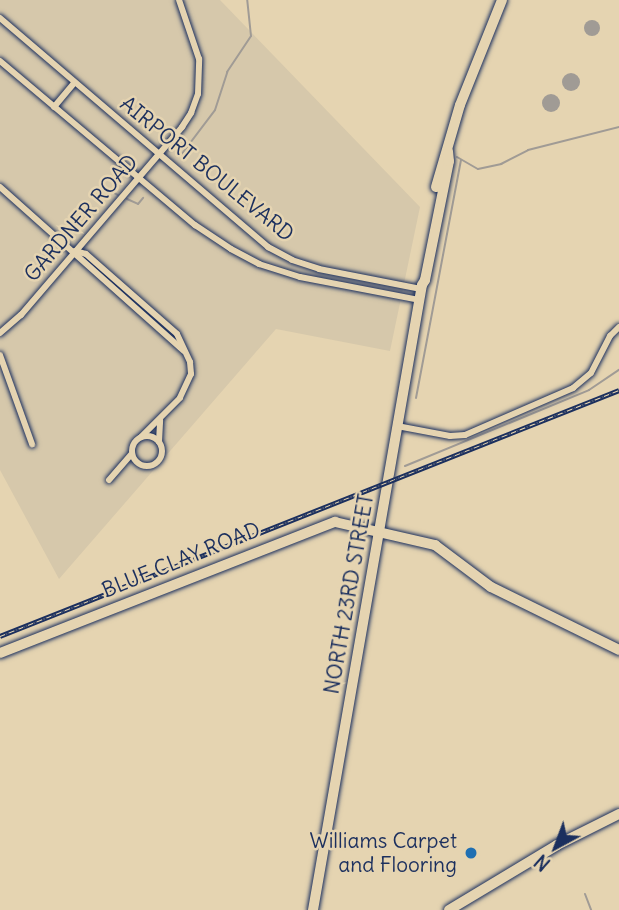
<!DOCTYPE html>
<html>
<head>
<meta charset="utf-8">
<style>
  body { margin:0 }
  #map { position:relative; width:619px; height:910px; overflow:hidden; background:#e5d4b1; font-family:Delius,sans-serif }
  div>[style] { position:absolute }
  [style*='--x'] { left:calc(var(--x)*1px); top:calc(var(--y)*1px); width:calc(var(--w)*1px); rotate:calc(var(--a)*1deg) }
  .built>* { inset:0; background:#d6c8ab }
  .water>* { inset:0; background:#a09b95 }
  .round { border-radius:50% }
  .stream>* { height:2px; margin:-1px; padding:0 1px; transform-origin:1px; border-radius:1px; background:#a09b95 }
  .roads { filter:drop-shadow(0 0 2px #1b2f5e) drop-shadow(0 0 2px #1b2f5e) }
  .street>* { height:6px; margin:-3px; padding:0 3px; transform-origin:3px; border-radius:3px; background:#e5d4b1 }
  .street>.ring { margin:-3px; padding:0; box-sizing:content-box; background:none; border:6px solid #e5d4b1; border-radius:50% }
  .secondary>* { height:10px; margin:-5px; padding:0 5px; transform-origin:5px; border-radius:5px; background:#e5d4b1 }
  .rail>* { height:4.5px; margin-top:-2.25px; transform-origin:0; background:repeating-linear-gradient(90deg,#e5d4b1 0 5px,#1b2f5e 0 10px); box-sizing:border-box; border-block:2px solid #1b2f5e }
  .dots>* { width:19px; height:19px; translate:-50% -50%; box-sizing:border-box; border:4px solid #e5d4b1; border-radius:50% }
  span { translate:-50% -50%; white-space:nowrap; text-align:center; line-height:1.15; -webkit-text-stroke:5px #e5d4b1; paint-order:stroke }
  .street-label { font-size:21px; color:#1b2f5e }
  .poi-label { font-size:21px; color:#1b2f5e }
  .right { translate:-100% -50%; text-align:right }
  .north { position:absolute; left:521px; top:812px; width:70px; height:70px; -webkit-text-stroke:5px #e5d4b1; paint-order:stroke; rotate:221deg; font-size:19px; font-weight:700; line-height:28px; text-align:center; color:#1b2f5e }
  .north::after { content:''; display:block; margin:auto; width:24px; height:32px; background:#1b2f5e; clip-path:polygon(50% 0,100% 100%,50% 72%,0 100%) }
</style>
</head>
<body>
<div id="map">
  <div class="built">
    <div style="clip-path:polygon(0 0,220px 0,420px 207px,390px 351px,276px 329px,59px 579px,0 470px)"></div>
  </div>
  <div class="water">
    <div class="round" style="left:584px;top:20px;width:16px;height:16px"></div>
    <div class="round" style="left:562px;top:73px;width:18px;height:18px"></div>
    <div class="round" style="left:542px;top:94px;width:18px;height:18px"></div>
  </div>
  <div class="stream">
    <div style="--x:181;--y:155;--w:56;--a:-52.9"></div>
    <div style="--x:215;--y:110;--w:40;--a:-72"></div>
    <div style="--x:227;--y:72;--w:43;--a:-56.3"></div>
    <div style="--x:251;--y:36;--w:36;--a:-96"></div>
    <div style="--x:457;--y:157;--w:24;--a:30"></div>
    <div style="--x:478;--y:169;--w:24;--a:-12"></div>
    <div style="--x:501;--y:164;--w:30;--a:-27"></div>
    <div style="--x:528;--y:150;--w:94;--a:-14.2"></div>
    <div style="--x:101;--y:186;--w:19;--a:28"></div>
    <div style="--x:127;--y:199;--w:12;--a:24"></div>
    <div style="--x:138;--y:204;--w:8;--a:-50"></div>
    <div style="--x:416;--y:398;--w:242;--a:-79.3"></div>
    <div style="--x:405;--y:466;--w:199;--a:-22.4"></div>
    <div style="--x:589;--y:390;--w:36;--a:-34"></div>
    <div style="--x:585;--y:894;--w:17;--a:69"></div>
  </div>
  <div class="roads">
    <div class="street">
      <div style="--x:0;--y:18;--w:353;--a:40.5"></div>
      <div style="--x:268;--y:247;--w:27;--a:28"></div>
      <div style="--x:292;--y:260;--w:28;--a:18"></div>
      <div style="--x:319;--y:269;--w:104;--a:11.1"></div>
      <div style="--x:0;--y:61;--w:255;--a:40.1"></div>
      <div style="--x:195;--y:225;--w:43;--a:33.7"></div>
      <div style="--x:231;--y:249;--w:32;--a:28"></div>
      <div style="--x:259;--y:264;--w:43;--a:17.6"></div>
      <div style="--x:300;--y:277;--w:121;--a:10.9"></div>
      <div style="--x:54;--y:107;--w:31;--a:-50"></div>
      <div style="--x:0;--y:187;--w:246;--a:41.7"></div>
      <div style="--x:75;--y:251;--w:11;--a:15"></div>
      <div style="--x:86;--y:254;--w:121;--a:41.3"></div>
      <div style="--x:177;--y:334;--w:31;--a:65"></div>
      <div style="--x:190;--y:362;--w:12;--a:85"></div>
      <div style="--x:191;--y:374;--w:26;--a:115"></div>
      <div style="--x:180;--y:398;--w:55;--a:135"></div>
      <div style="--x:0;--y:333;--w:28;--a:-41"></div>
      <div style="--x:21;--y:315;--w:248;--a:-49.4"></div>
      <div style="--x:182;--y:127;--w:17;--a:-57"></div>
      <div style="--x:191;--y:113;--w:20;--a:-70"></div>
      <div style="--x:198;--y:94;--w:35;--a:-88"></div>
      <div style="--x:199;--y:59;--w:62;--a:-108.7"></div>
      <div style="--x:0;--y:355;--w:95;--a:70.2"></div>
      <div style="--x:397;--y:426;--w:54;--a:10.7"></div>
      <div style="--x:450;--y:436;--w:15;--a:-4"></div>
      <div style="--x:465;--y:435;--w:118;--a:-23.5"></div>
      <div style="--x:573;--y:388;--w:23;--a:-40"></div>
      <div style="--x:591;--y:373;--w:42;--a:-62.8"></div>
      <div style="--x:610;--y:336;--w:13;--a:-45"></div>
      <div class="ring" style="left:132px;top:436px;width:24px;height:24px"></div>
      <div style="--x:159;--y:442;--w:22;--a:-87"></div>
      <div style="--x:109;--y:480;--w:35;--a:-49"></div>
    </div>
    <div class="secondary">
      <div style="--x:436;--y:187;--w:85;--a:-73.7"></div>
      <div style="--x:460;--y:105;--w:113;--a:-68.2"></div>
      <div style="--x:0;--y:653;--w:360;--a:-21.4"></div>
      <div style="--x:335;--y:522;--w:103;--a:13"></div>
      <div style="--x:435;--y:545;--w:70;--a:36.9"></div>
      <div style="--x:491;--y:587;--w:143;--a:26.2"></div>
      <div style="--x:313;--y:910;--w:634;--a:-80.11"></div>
      <div style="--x:422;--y:285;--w:6;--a:-59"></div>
      <div style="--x:425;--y:280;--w:121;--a:-78.6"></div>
      <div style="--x:449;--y:161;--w:10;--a:-96"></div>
      <div style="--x:449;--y:910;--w:126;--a:-31"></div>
      <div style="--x:557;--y:845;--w:69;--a:-26.6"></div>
    </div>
  </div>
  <div class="rail">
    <div style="--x:0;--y:636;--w:666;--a:-21.67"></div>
  </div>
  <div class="dots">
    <div style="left:471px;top:853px;background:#1f6fb2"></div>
  </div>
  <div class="street-label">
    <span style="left:207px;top:169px;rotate:39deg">AIRPORT BOULEVARD</span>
    <span style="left:81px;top:218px;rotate:-49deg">GARDNER ROAD</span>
    <span style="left:181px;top:560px;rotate:-22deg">BLUE CLAY ROAD</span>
    <span style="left:349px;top:594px;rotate:-80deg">NORTH 23RD STREET</span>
  </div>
  <div class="poi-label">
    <span class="right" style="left:457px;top:853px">Williams Carpet<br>and Flooring</span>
  </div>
  <div class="north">N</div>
</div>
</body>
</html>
